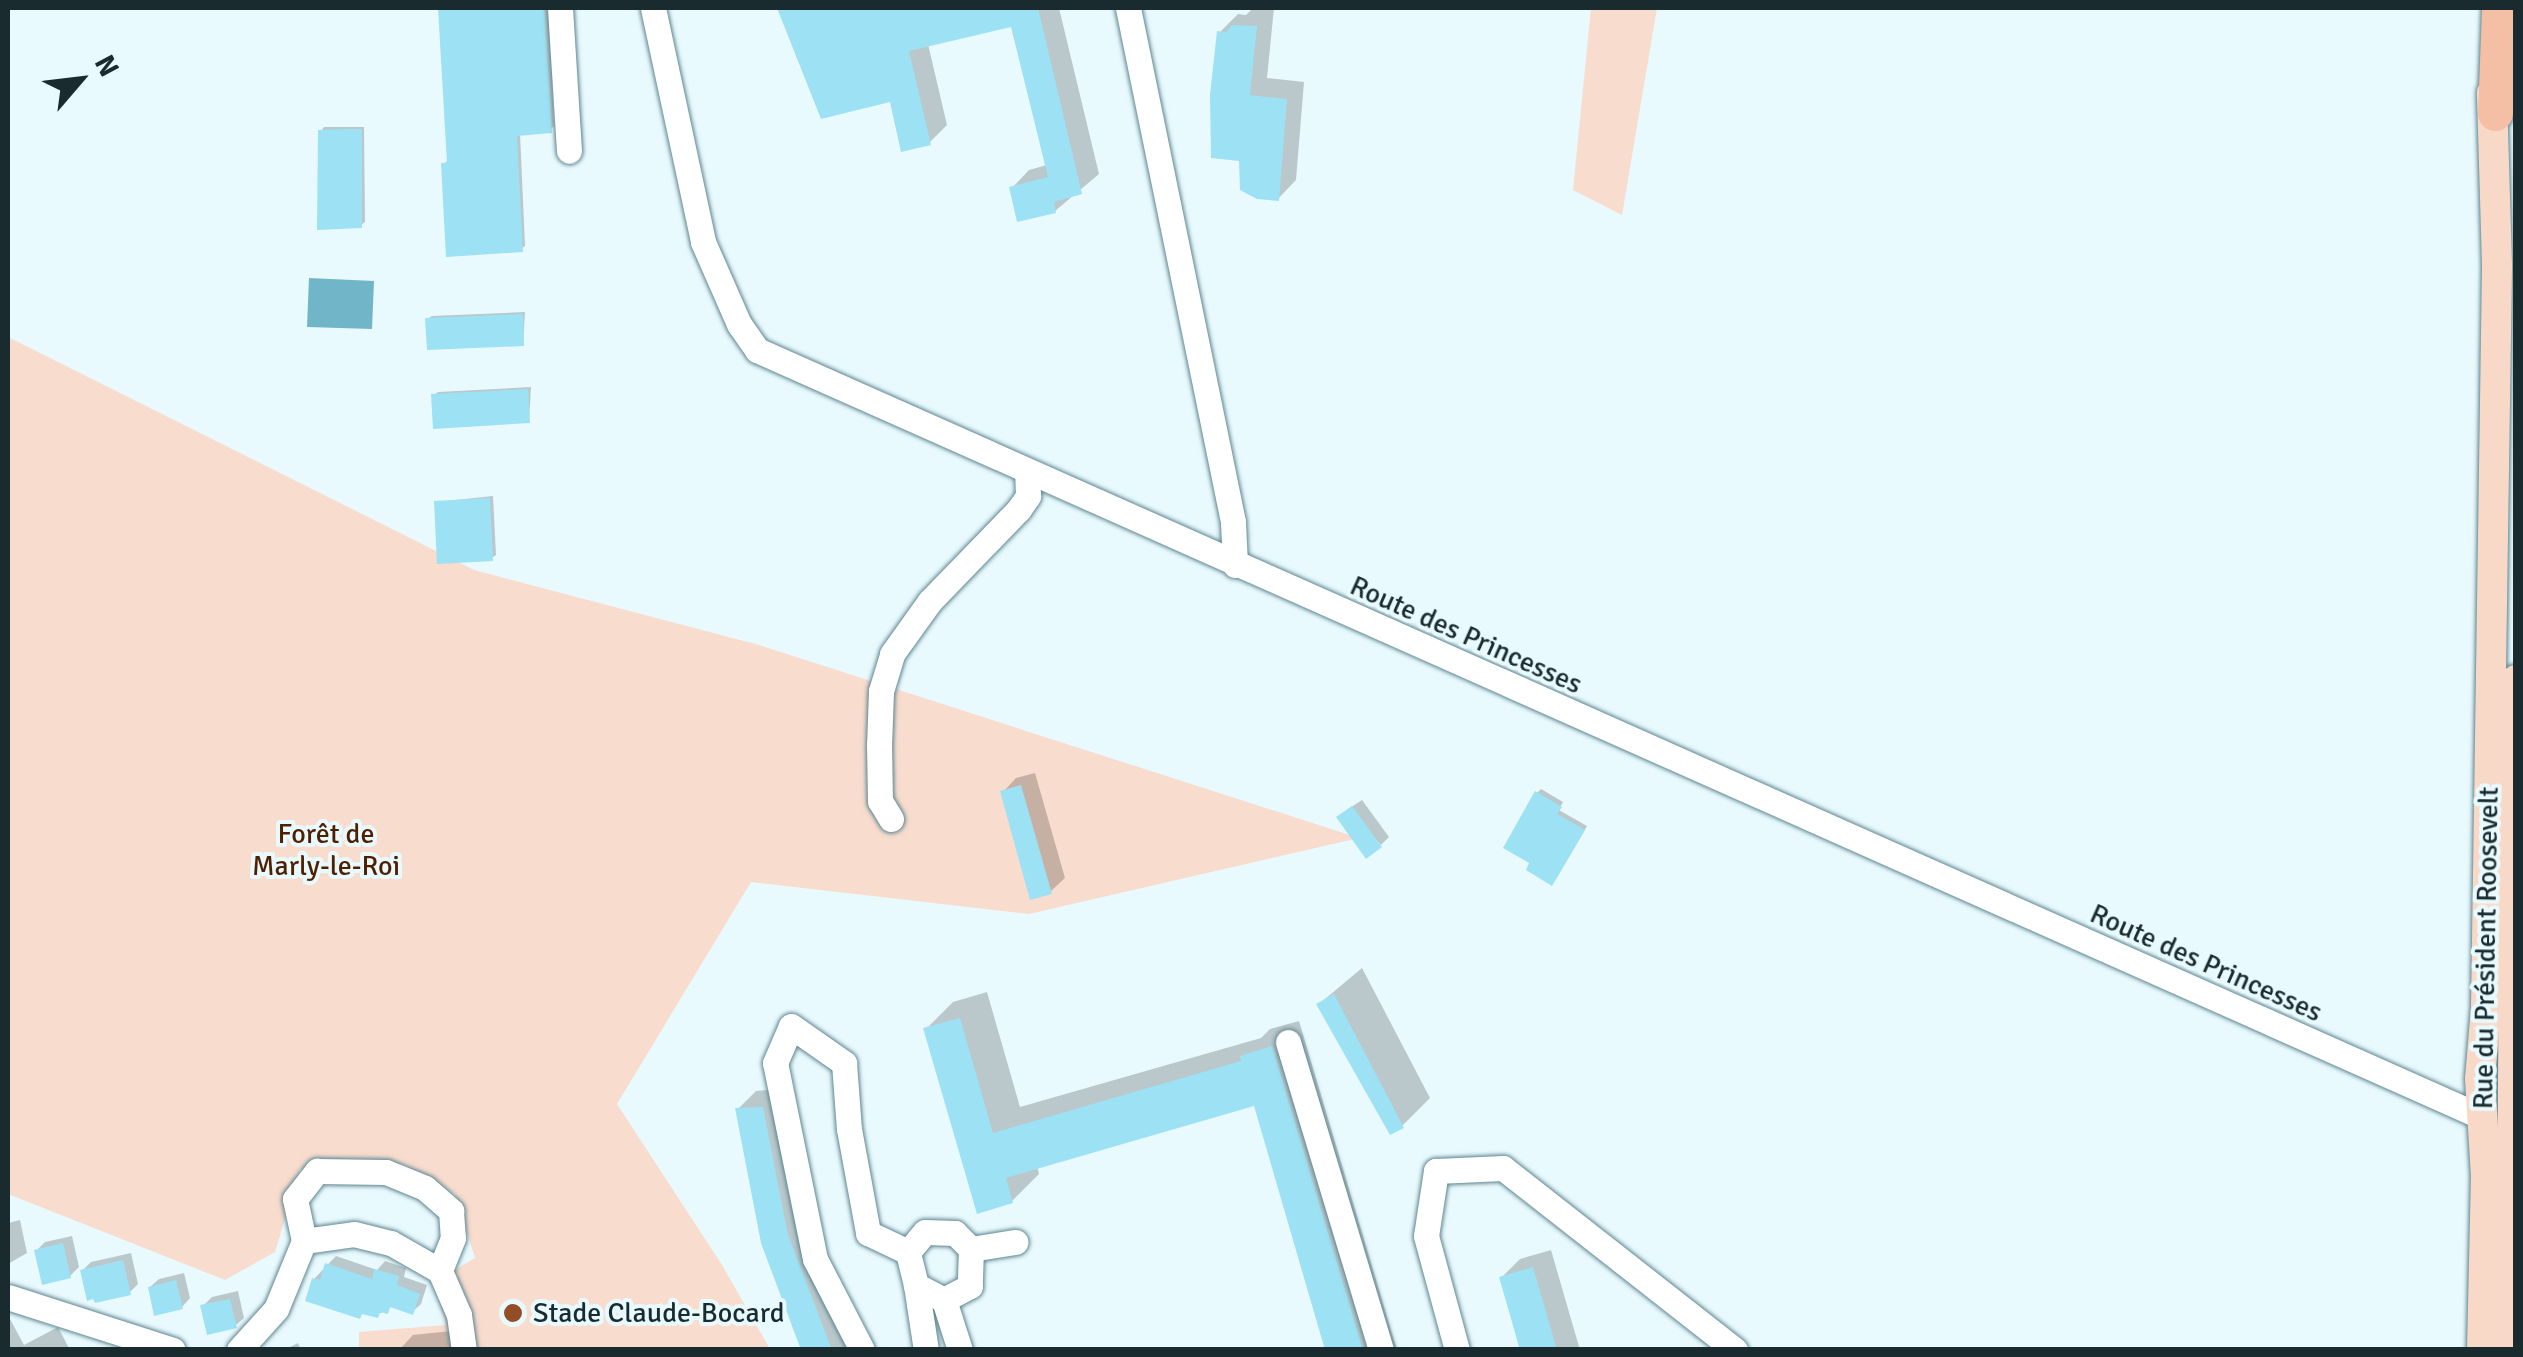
<!DOCTYPE html>
<html>
<head>
<meta charset="utf-8">
<style>
  body { margin:0 }
  #map { position:relative; width:2523px; height:1357px; overflow:hidden; background:#e9fafe; font-family:Signika,sans-serif }
  div>[style] { position:absolute }
  [style*='--x'] { left:calc(var(--x)*1px); top:calc(var(--y)*1px); width:calc(var(--w)*1px); rotate:calc(var(--a)*1deg) }
  .green>* { inset:0; background:#f8dcce }
  .water>* { inset:0; background:#71b6c8 }
  .shadow>* { inset:0; background:#0003 }
  .building>* { inset:0; background:#9ce1f4 }
  .roads { filter:drop-shadow(0 0 2px #5e8691) drop-shadow(0 0 2px #5e8691) }
  .minor>* { height:25px; margin:-12.5px; padding:0 12.5px; transform-origin:12.5px; border-radius:12.5px; background:#fff }
  .major>* { height:30px; margin:-15px; padding:0 15px; transform-origin:15px; border-radius:15px; background:#f8d9c8 }
  .highway>* { height:35px; margin:-17.5px; padding:0 17.5px; transform-origin:17.5px; border-radius:17.5px; background:#f4bfa4 }
  .dots>* { width:28px; height:28px; translate:-50% -50%; box-sizing:border-box; border:5px solid #e9fafe; border-radius:50% }
  span { translate:-50% -50%; white-space:nowrap; text-align:center; line-height:1.15; -webkit-text-stroke:8px #e9fafe; paint-order:stroke }
  .street-label { font-size:28px; color:#1a2b2f }
  .park-label { font-size:28px; color:#4f1f00 }
  .poi-label { font-size:28px; color:#1a2b2f }
  .left { translate:0 -50%; text-align:left }
  .frame { position:absolute; inset:0; border:10px solid #1a2b2f; pointer-events:none }
  .north { position:absolute; left:30px; top:30px; width:100px; height:100px; -webkit-text-stroke:8px #e9fafe; paint-order:stroke; rotate:62deg; font-size:28px; font-weight:700; line-height:40px; text-align:center; color:#1a2b2f }
  .north::after { content:''; display:block; margin:auto; width:35px; height:45px; background:#1a2b2f; clip-path:polygon(50% 0,100% 100%,50% 72%,0 100%) }
</style>
</head>
<body>
<div id="map">
  <div class="green">
    <div style="clip-path:polygon(1591px 8px,1657px 8px,1622px 215px,1573px 190px)"></div>
    <div style="clip-path:polygon(8px 337px,474px 570px,759px 645px,1359px 838px,1029px 914px,751px 882px,617px 1104px,722px 1265px,770px 1349px,359px 1349px,359px 1332px,446px 1325px,434px 1282px,475px 1258px,455px 1194px,404px 1164px,300px 1169px,275px 1252px,225px 1280px,8px 1194px)"></div>
  </div>
  <div class="water">
    <div style="clip-path:polygon(309px 278px,374px 281px,372px 329px,307px 327px)"></div>
  </div>
  <div class="shadow">
    <div style="clip-path:polygon(440px 8px,549px 8px,554px 127px,520px 133px,525px 246px,521px 249px,443px 164px,449px 160px)"></div>
    <div style="clip-path:polygon(780px 8px,980px 8px,982px 18px,928px 44px,947px 125px,930px 142px,892px 99px,822px 116px)"></div>
    <div style="clip-path:polygon(991px 8px,1059px 8px,1099px 174px,1055px 211px,1012px 188px,1029px 170px,1047px 165px,1013px 24px,996px 28px)"></div>
    <div style="clip-path:polygon(1253px 8px,1274px 8px,1267px 78px,1304px 82px,1296px 180px,1278px 199px,1242px 159px,1220px 32px,1238px 14px,1246px 15px)"></div>
    <div style="clip-path:polygon(324px 127px,364px 127px,365px 222px,361px 225px,321px 131px)"></div>
    <div style="clip-path:polygon(525px 312px,523px 344px,428px 319px,432px 316px)"></div>
    <div style="clip-path:polygon(531px 387px,529px 421px,434px 395px,438px 392px)"></div>
    <div style="clip-path:polygon(493px 496px,496px 555px,492px 558px,436px 502px)"></div>
    <div style="clip-path:polygon(1035px 773px,1065px 878px,1051px 891px,1003px 792px,1016px 778px)"></div>
    <div style="clip-path:polygon(1541px 789px,1563px 802px,1559px 810px,1587px 826px,1556px 879px,1537px 793px)"></div>
    <div style="clip-path:polygon(1362px 800px,1389px 837px,1381px 845px,1348px 809px)"></div>
    <div style="clip-path:polygon(1362px 968px,1430px 1098px,1402px 1126px,1319px 1004px)"></div>
    <div style="clip-path:polygon(987px 992px,1020px 1107px,1261px 1038px,1270px 1029px,1299px 1021px,1397px 1350px,1327px 1350px,1256px 1103px,1037px 1166px,1039px 1174px,1012px 1201px,926px 1029px,953px 1002px)"></div>
    <div style="clip-path:polygon(781px 1089px,800px 1193px,861px 1350px,805px 1350px,738px 1109px,756px 1091px)"></div>
    <div style="clip-path:polygon(20px 1220px,27px 1253px,8px 1264px,8px 1223px)"></div>
    <div style="clip-path:polygon(72px 1236px,79px 1267px,70px 1276px,37px 1250px,45px 1242px)"></div>
    <div style="clip-path:polygon(1551px 1250px,1580px 1350px,1523px 1350px,1502px 1277px,1520px 1259px)"></div>
    <div style="clip-path:polygon(131px 1253px,138px 1284px,129px 1293px,82px 1271px,91px 1262px)"></div>
    <div style="clip-path:polygon(336px 1256px,377px 1270px,385px 1261px,406px 1268px,404px 1277px,427px 1285px,421px 1304px,412px 1312px,393px 1306px,377px 1315px,364px 1312px,360px 1316px,314px 1279px)"></div>
    <div style="clip-path:polygon(184px 1273px,190px 1298px,182px 1307px,150px 1287px,159px 1279px)"></div>
    <div style="clip-path:polygon(238px 1291px,244px 1318px,235px 1326px,203px 1306px,212px 1297px)"></div>
    <div style="clip-path:polygon(10px 1319px,24px 1345px,58px 1327px,70px 1350px,8px 1350px)"></div>
    <div style="clip-path:polygon(461px 1330px,464px 1350px,399px 1350px,413px 1335px)"></div>
    <div style="clip-path:polygon(298px 1343px,301px 1350px,284px 1350px)"></div>
  </div>
  <div class="building">
    <div style="clip-path:polygon(438px 8px,544px 8px,552px 133px,517px 136px,523px 252px,446px 257px,441px 163px,447px 163px)"></div>
    <div style="clip-path:polygon(777px 8px,1038px 8px,1082px 194px,1054px 202px,1056px 213px,1017px 222px,1009px 187px,1048px 177px,1011px 27px,909px 51px,931px 145px,901px 152px,890px 102px,821px 119px)"></div>
    <div style="clip-path:polygon(1232px 25px,1257px 26px,1250px 95px,1287px 99px,1279px 201px,1257px 199px,1240px 190px,1239px 161px,1211px 158px,1210px 95px,1217px 31px,1226px 32px)"></div>
    <div style="clip-path:polygon(343px 129px,362px 129px,362px 228px,317px 230px,318px 130px)"></div>
    <div style="clip-path:polygon(523px 314px,524px 346px,427px 350px,425px 318px)"></div>
    <div style="clip-path:polygon(528px 389px,530px 423px,433px 429px,431px 394px)"></div>
    <div style="clip-path:polygon(490px 498px,493px 561px,437px 564px,434px 501px)"></div>
    <div style="clip-path:polygon(1021px 785px,1052px 894px,1030px 900px,1000px 791px)"></div>
    <div style="clip-path:polygon(1535px 791px,1562px 807px,1557px 814px,1585px 830px,1552px 886px,1526px 870px,1529px 863px,1503px 848px)"></div>
    <div style="clip-path:polygon(1352px 806px,1382px 847px,1366px 859px,1336px 817px)"></div>
    <div style="clip-path:polygon(1334px 994px,1404px 1128px,1390px 1135px,1316px 1004px)"></div>
    <div style="clip-path:polygon(960px 1018px,993px 1133px,1241px 1061px,1240px 1056px,1272px 1046px,1363px 1350px,1325px 1350px,1254px 1106px,1006px 1178px,1013px 1203px,977px 1214px,923px 1028px)"></div>
    <div style="clip-path:polygon(763px 1107px,788px 1235px,832px 1350px,801px 1350px,761px 1243px,735px 1108px)"></div>
    <div style="clip-path:polygon(63px 1243px,71px 1278px,42px 1285px,34px 1250px)"></div>
    <div style="clip-path:polygon(123px 1260px,131px 1295px,95px 1303px,93px 1299px,87px 1301px,80px 1270px)"></div>
    <div style="clip-path:polygon(325px 1263px,372px 1279px,374px 1269px,399px 1276px,397px 1285px,420px 1294px,413px 1315px,390px 1307px,388px 1314px,380px 1312px,378px 1318px,362px 1314px,360px 1319px,305px 1301px,312px 1278px,320px 1280px)"></div>
    <div style="clip-path:polygon(1533px 1267px,1557px 1350px,1520px 1350px,1499px 1277px)"></div>
    <div style="clip-path:polygon(176px 1280px,183px 1309px,154px 1316px,148px 1287px)"></div>
    <div style="clip-path:polygon(230px 1299px,237px 1328px,207px 1335px,200px 1305px)"></div>
  </div>
  <div class="roads">
    <div class="minor">
      <div style="--x:560;--y:8;--w:143;--a:86.4"></div>
      <div style="--x:653;--y:8;--w:239;--a:77.9"></div>
      <div style="--x:703;--y:242;--w:90;--a:66.3"></div>
      <div style="--x:739;--y:324;--w:32;--a:55"></div>
      <div style="--x:757;--y:350;--w:1888;--a:23.97"></div>
      <div style="--x:1128;--y:8;--w:525;--a:78.45"></div>
      <div style="--x:1233;--y:522;--w:43;--a:87.3"></div>
      <div style="--x:891;--y:819;--w:21;--a:-121"></div>
      <div style="--x:880;--y:801;--w:55;--a:-91"></div>
      <div style="--x:879;--y:746;--w:55;--a:-87.9"></div>
      <div style="--x:881;--y:691;--w:39;--a:-73"></div>
      <div style="--x:892;--y:654;--w:65;--a:-54.4"></div>
      <div style="--x:930;--y:601;--w:128;--a:-45.9"></div>
      <div style="--x:1019;--y:509;--w:16;--a:-55"></div>
      <div style="--x:1028;--y:496;--w:23;--a:-92"></div>
      <div style="--x:1288;--y:1042;--w:322;--a:73.2"></div>
      <div style="--x:304;--y:1241;--w:43;--a:-102.1"></div>
      <div style="--x:295;--y:1199;--w:36;--a:-52"></div>
      <div style="--x:317;--y:1171;--w:69;--a:0.8"></div>
      <div style="--x:386;--y:1172;--w:42;--a:22.3"></div>
      <div style="--x:425;--y:1188;--w:35;--a:41"></div>
      <div style="--x:451;--y:1211;--w:27;--a:86"></div>
      <div style="--x:453;--y:1238;--w:35;--a:112"></div>
      <div style="--x:971;--y:1249;--w:37;--a:92"></div>
      <div style="--x:970;--y:1286;--w:30;--a:152"></div>
      <div style="--x:944;--y:1300;--w:32;--a:-152"></div>
      <div style="--x:916;--y:1285;--w:34;--a:-104"></div>
      <div style="--x:908;--y:1252;--w:26;--a:-50"></div>
      <div style="--x:925;--y:1232;--w:30;--a:2"></div>
      <div style="--x:955;--y:1233;--w:23;--a:45"></div>
      <div style="--x:971;--y:1249;--w:45;--a:-9"></div>
      <div style="--x:916;--y:1285;--w:66;--a:81.3"></div>
      <div style="--x:8;--y:1297;--w:173;--a:17.8"></div>
      <div style="--x:944;--y:1300;--w:52;--a:72.3"></div>
      <div style="--x:239;--y:1350;--w:55;--a:-47.9"></div>
      <div style="--x:276;--y:1309;--w:74;--a:-67.6"></div>
      <div style="--x:304;--y:1241;--w:50;--a:-8"></div>
      <div style="--x:354;--y:1234;--w:38;--a:14"></div>
      <div style="--x:391;--y:1243;--w:56;--a:29.7"></div>
      <div style="--x:440;--y:1271;--w:48;--a:66.6"></div>
      <div style="--x:459;--y:1315;--w:35;--a:82"></div>
      <div style="--x:862;--y:1350;--w:102;--a:-117.3"></div>
      <div style="--x:815;--y:1259;--w:200;--a:-101.5"></div>
      <div style="--x:775;--y:1063;--w:40;--a:-66.6"></div>
      <div style="--x:791;--y:1026;--w:65;--a:34.9"></div>
      <div style="--x:844;--y:1063;--w:66;--a:85.7"></div>
      <div style="--x:849;--y:1129;--w:106;--a:79.6"></div>
      <div style="--x:868;--y:1233;--w:44;--a:25.4"></div>
      <div style="--x:1457;--y:1350;--w:118;--a:-105.2"></div>
      <div style="--x:1426;--y:1236;--w:66;--a:-81.3"></div>
      <div style="--x:1436;--y:1171;--w:67;--a:-2.6"></div>
      <div style="--x:1503;--y:1168;--w:295;--a:38.1"></div>
    </div>
    <div class="major">
      <div style="--x:2482;--y:1350;--w:173;--a:-88.7"></div>
      <div style="--x:2486;--y:1177;--w:98;--a:-93.5"></div>
      <div style="--x:2480;--y:1079;--w:71;--a:-85.2"></div>
      <div style="--x:2486;--y:1008;--w:743;--a:-89.15"></div>
      <div style="--x:2497;--y:265;--w:172;--a:-91.7"></div>
      <div style="--x:2511;--y:1350;--w:670;--a:-89.57"></div>
    </div>
    <div class="highway">
      <div style="--x:2495;--y:113;--w:105;--a:-87.8"></div>
    </div>
  </div>
  <div class="dots">
    <div style="left:513px;top:1313px;background:#944e27"></div>
  </div>
  <div class="street-label">
    <span style="left:1466px;top:635px;rotate:24deg">Route des Princesses</span>
    <span style="left:2486px;top:948px;rotate:-89deg">Rue du Président Roosevelt</span>
    <span style="left:2206px;top:963px;rotate:24deg">Route des Princesses</span>
  </div>
  <div class="park-label">
    <span style="left:326px;top:850px">Forêt de<br>Marly-le-Roi</span>
  </div>
  <div class="poi-label">
    <span class="left" style="left:533px;top:1313px">Stade Claude-Bocard</span>
  </div>
  <div class="frame"></div>
  <div class="north">N</div>
</div>
</body>
</html>
